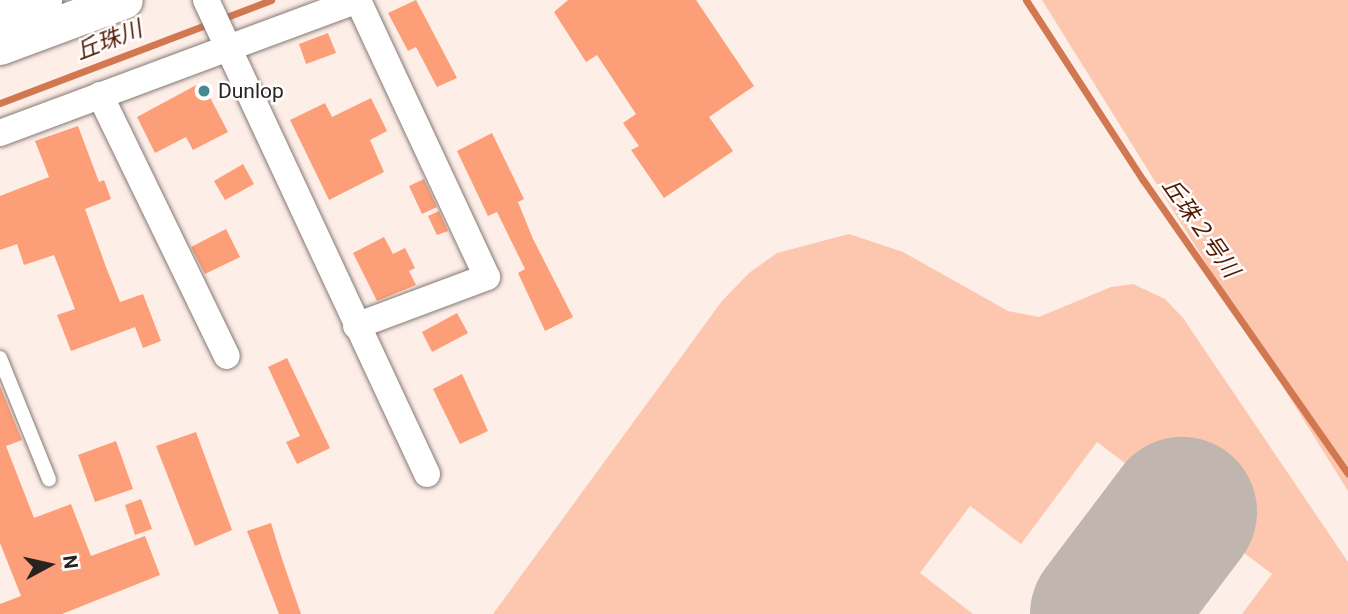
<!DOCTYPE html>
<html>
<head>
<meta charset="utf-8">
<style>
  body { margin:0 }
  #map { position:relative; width:1348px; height:614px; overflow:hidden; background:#fdeee7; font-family:Roboto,"Noto Sans JP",sans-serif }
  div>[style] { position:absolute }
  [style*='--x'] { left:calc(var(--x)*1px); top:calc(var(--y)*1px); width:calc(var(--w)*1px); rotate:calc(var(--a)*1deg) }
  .green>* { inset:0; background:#fdc6af }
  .stream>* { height:7px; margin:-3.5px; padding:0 3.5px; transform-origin:3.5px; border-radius:3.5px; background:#d27851 }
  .runway>* { height:150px; margin:-75px; padding:0 75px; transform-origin:75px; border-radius:75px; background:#c1b5af }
  .building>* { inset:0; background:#fc9e77 }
  .roads { filter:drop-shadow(0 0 2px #857873) drop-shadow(0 0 2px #857873) }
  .lane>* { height:14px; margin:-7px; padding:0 7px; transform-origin:7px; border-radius:7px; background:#fff }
  .street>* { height:26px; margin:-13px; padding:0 13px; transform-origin:13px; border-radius:13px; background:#fff }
  .secondary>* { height:37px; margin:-18.5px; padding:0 18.5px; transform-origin:18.5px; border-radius:18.5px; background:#fff }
  .dots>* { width:19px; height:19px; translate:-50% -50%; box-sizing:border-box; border:4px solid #fefefe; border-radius:50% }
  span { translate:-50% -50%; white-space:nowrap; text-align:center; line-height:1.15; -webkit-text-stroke:5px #fefefe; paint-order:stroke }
  .poi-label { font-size:21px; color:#282321 }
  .left { translate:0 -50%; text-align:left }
  .water-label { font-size:23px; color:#521900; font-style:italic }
  .north { position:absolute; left:14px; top:530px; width:70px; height:70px; -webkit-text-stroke:5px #fefefe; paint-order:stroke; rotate:82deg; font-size:19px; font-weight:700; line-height:28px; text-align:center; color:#282321 }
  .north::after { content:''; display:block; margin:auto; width:24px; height:32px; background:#282321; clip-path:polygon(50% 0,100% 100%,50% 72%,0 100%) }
</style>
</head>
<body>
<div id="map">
  <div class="green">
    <div style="clip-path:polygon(1042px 0,1348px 0,1348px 491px)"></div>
    <div style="clip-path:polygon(849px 234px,903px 252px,1008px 311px,1039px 317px,1111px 287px,1133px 284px,1165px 299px,1183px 318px,1348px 562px,1348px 614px,1242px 614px,1272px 574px,1097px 442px,1021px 544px,970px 506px,920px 573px,973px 614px,493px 614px,722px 301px,749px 273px,777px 253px)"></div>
  </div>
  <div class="stream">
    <div style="--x:1026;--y:0;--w:215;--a:57"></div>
    <div style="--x:1143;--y:180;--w:358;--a:55.1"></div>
    <div style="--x:0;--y:103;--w:290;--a:-20.8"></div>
  </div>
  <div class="runway">
    <div style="--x:1105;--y:614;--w:128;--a:-53"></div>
  </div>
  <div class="building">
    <div style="clip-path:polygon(416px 0,457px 78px,437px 87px,416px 47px,408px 51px,388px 13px)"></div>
    <div style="clip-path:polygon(568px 0,696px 0,754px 86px,709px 117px,733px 151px,664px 198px,631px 150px,639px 146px,623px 123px,636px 114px,597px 55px,586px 62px,554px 12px)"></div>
    <div style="clip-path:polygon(328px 33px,336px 53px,306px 64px,299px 44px)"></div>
    <div style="clip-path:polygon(202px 82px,228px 132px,193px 150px,186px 137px,155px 153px,137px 117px)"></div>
    <div style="clip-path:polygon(371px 98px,387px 131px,370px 140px,384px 172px,329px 200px,290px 120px,325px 103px,332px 117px)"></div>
    <div style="clip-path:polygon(78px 126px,99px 182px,104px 180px,111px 199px,85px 209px,106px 267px,120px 302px,143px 294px,161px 341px,143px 348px,135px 327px,71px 351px,57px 315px,75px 309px,54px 255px,24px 265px,17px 244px,0 250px,0 196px,49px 177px,35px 141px)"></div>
    <div style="clip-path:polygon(492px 133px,524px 199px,518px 202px,533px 239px,573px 317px,545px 331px,518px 273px,525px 269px,497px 212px,488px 216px,457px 151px)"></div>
    <div style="clip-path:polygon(243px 164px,254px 184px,225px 200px,214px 181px)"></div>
    <div style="clip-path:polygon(424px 179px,437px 207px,422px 214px,409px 186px)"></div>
    <div style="clip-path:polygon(439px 211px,448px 231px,437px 235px,428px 216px)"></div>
    <div style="clip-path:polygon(226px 229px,240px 257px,205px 274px,191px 247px)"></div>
    <div style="clip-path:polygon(384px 237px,393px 254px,405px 248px,415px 268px,409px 271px,416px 285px,377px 301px,353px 253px)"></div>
    <div style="clip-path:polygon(457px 313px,468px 333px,432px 352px,422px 332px)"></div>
    <div style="clip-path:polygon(287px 358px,330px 448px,297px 464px,286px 442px,300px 436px,268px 367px)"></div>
    <div style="clip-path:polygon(462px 374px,488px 431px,460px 444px,433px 389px)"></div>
    <div style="clip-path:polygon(0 386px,22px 440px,6px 446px,34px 518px,71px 504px,91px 556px,145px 536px,160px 575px,62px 614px,0 614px,0 604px,21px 596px,0 543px)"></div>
    <div style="clip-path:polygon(196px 432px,232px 530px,195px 546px,156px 446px)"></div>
    <div style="clip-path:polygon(116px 441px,133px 489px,95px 502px,78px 455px)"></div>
    <div style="clip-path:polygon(141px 499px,152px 529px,135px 535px,125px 505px)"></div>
    <div style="clip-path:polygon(271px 523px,282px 559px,301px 614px,279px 614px,247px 531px)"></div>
  </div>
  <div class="roads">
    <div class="lane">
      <div style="--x:0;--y:358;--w:131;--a:68"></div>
    </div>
    <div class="street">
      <div style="--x:206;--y:0;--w:523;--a:65"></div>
      <div style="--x:100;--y:95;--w:290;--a:64.1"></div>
      <div style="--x:0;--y:133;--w:381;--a:-20.4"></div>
      <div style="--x:356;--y:326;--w:140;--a:-20.5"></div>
      <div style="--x:487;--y:277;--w:306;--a:-115"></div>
    </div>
    <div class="secondary">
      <div style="--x:0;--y:16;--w:46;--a:-20.4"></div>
      <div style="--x:0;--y:46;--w:132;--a:-20.4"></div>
    </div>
  </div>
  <div class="dots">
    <div style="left:204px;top:91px;background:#438b8f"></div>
  </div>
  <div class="poi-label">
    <span class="left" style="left:218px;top:91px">Dunlop</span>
  </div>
  <div class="water-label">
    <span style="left:109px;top:41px;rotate:-21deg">丘珠川</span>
    <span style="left:1200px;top:228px;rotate:55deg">丘珠２号川</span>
  </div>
  <div class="north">N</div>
</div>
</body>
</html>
